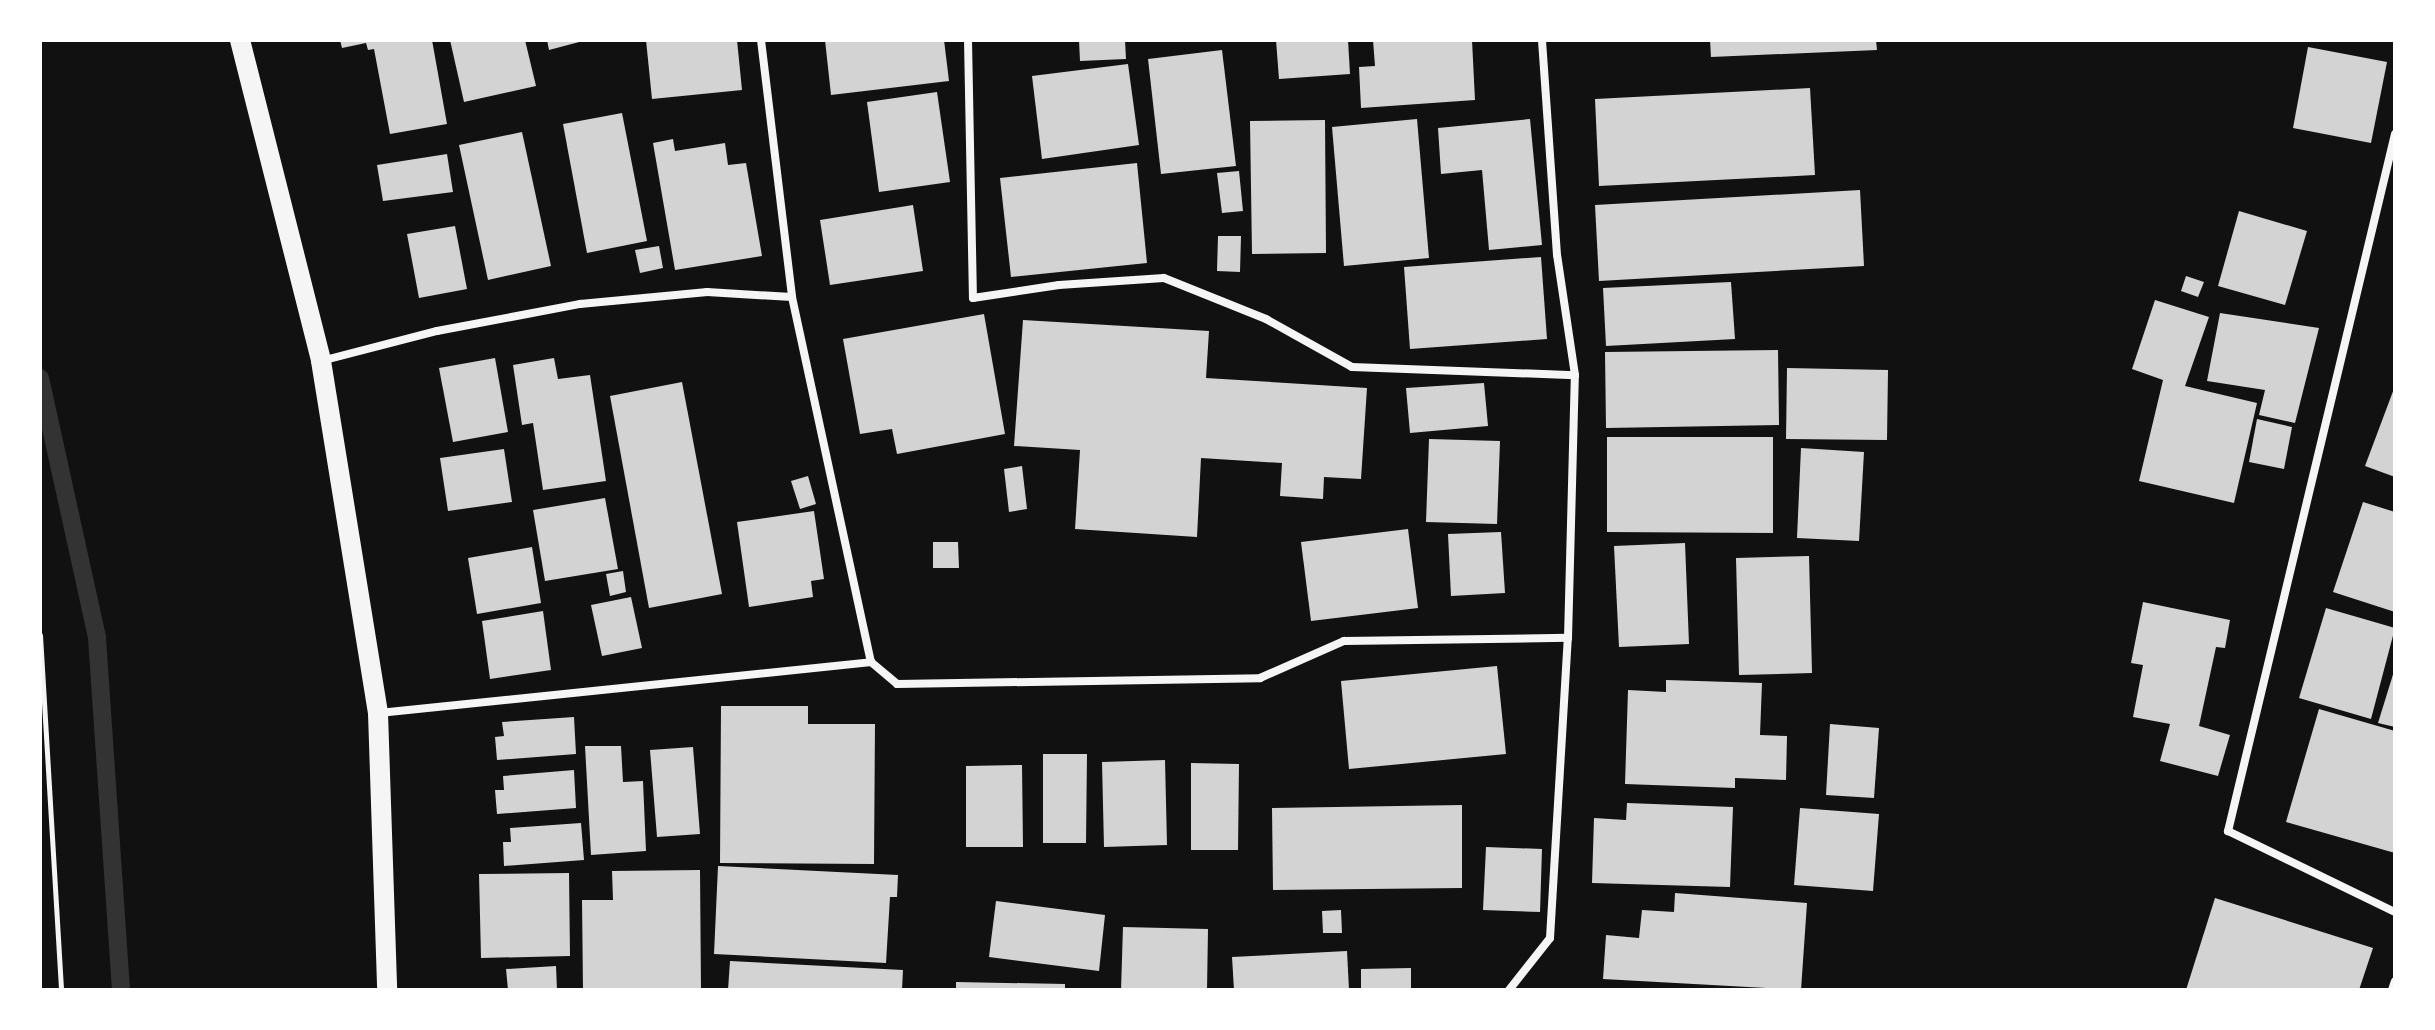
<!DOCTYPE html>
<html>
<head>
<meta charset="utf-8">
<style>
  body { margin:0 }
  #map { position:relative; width:2435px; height:1030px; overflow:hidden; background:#111; font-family:"Varela Round",sans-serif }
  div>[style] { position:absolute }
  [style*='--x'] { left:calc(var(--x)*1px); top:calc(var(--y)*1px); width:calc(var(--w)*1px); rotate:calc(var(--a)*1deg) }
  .stream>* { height:18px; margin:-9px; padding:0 9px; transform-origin:9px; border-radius:9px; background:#333 }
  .building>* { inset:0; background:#d3d3d3 }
  .path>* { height:5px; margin:-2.5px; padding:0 2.5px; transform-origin:2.5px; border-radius:2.5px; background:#f5f5f5 }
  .minor>* { height:8px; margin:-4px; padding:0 4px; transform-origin:4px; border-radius:4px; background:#f5f5f5 }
  .primary>* { height:20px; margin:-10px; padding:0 10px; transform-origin:10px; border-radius:10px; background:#f5f5f5 }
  span { translate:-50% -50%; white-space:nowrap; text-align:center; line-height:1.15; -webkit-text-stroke:7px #fff; paint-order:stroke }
  .frame { position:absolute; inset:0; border:42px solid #fff; pointer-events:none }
</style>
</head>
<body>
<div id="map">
  <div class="stream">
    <div style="--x:40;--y:378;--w:266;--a:77.6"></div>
    <div style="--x:97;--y:638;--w:353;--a:86.1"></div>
  </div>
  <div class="building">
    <div style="clip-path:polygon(340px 40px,432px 40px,447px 124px,390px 134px,374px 49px,368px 50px,366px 43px,342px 48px)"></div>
    <div style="clip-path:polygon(450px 40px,525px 40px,536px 86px,464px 102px)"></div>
    <div style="clip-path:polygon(547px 40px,583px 40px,583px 41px,549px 50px)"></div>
    <div style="clip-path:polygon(646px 40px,737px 40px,742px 90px,652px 99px)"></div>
    <div style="clip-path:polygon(825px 40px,944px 40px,949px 81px,831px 95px)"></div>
    <div style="clip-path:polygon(1079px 40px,1125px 40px,1126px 59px,1080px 61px)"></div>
    <div style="clip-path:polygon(1276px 40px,1348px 40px,1350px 74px,1279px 79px)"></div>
    <div style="clip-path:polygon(1373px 40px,1472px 40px,1475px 100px,1361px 108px,1359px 67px,1375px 66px)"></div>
    <div style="clip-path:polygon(1710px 40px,1876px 40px,1877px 50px,1711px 57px)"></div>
    <div style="clip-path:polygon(2308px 47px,2387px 62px,2371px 143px,2293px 128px)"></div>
    <div style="clip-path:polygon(1222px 50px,1236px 166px,1161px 174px,1148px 59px)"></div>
    <div style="clip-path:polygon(1128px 64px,1139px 145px,1042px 159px,1032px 76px)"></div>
    <div style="clip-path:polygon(1810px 88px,1815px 175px,1599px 186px,1595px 99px)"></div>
    <div style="clip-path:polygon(937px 92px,950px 182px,879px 192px,867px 102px)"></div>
    <div style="clip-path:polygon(622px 113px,647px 241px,587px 253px,563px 124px)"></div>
    <div style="clip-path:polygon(1417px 119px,1429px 258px,1344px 266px,1332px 127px)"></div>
    <div style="clip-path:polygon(1530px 119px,1542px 245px,1489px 250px,1482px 170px,1441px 174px,1438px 128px)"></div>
    <div style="clip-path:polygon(1325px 120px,1326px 253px,1252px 254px,1250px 121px)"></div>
    <div style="clip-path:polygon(522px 132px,551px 266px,488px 280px,459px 145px)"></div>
    <div style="clip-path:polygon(673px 139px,675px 151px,725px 143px,728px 165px,746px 163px,762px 256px,675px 270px,653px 143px)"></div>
    <div style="clip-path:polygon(447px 154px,453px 192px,383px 201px,377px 165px)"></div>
    <div style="clip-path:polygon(1137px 163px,1147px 263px,1011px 277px,1000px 178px)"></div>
    <div style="clip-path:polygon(1239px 171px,1243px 211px,1222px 213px,1217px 173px)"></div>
    <div style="clip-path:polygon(1860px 190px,1864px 266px,1599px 281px,1595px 205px)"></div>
    <div style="clip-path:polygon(913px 205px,923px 271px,830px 285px,820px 220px)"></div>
    <div style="clip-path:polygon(2239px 211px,2307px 231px,2285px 305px,2218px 286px)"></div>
    <div style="clip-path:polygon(455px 226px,467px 289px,419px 298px,407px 234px)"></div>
    <div style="clip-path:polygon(1218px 236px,1241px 236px,1240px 272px,1217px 271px)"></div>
    <div style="clip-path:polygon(659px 246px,663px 268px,640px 273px,635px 250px)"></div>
    <div style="clip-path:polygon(1541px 257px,1547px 339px,1410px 349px,1404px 267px)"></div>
    <div style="clip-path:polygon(2186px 276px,2204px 282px,2198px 297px,2181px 291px)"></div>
    <div style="clip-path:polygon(1731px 282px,1735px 339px,1606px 346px,1603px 288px)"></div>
    <div style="clip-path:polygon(2155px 300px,2209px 317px,2185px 386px,2257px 403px,2234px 503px,2139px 481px,2163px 380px,2132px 369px)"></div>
    <div style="clip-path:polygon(2220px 313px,2319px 328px,2295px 423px,2259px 415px,2265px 390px,2207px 381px)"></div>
    <div style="clip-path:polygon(984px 314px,1005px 434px,897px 454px,892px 429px,860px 434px,843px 339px)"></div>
    <div style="clip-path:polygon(1023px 320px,1209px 331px,1206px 378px,1367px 388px,1361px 479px,1324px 477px,1323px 499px,1280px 496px,1282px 463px,1201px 458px,1197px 537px,1075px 529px,1080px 450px,1014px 446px)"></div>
    <div style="clip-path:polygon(1778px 350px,1779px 425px,1606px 428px,1605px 352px)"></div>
    <div style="clip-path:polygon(495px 358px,508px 432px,453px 442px,439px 368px)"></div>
    <div style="clip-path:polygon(554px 358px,558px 379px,590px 375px,606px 481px,543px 490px,533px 423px,522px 425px,513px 365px)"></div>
    <div style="clip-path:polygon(1787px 368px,1888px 370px,1887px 440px,1786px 439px)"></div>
    <div style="clip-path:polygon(682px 382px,722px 594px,649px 608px,610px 396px)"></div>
    <div style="clip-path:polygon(1484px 383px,1488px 426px,1410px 433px,1406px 388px)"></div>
    <div style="clip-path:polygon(2395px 386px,2395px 477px,2365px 466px)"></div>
    <div style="clip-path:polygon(2257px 419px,2292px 427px,2284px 469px,2249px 462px)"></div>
    <div style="clip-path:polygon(1607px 437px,1773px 437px,1773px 533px,1607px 532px)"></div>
    <div style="clip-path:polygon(1429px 439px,1500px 441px,1497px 524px,1426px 522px)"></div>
    <div style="clip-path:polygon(1801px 448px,1864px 452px,1859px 541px,1797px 538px)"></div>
    <div style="clip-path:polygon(504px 449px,512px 502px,448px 511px,440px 458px)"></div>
    <div style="clip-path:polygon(1022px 466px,1027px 509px,1009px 512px,1004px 469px)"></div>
    <div style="clip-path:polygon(808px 476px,816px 504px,800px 509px,791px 481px)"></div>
    <div style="clip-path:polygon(605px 498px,618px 569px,545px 581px,533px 510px)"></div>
    <div style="clip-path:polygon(2363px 502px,2395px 512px,2395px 612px,2333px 592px)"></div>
    <div style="clip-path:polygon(814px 511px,824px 579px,811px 581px,813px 597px,749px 607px,737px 522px)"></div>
    <div style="clip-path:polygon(1408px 529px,1418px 608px,1311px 621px,1301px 542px)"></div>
    <div style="clip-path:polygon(1501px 532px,1505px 593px,1451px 596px,1448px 534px)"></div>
    <div style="clip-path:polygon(933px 542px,958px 542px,959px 568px,933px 568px)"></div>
    <div style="clip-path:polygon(1685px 543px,1689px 644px,1619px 647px,1614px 546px)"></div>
    <div style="clip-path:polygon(532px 547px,541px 603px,477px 614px,468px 558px)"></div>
    <div style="clip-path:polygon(1809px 556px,1812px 673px,1739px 675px,1736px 558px)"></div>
    <div style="clip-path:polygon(623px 571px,626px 592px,610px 596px,606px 574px)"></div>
    <div style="clip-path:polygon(631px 597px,642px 648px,602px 656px,591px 605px)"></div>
    <div style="clip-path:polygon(2143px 602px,2230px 620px,2225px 648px,2216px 647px,2199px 726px,2230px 735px,2218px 776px,2160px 761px,2170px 724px,2133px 717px,2143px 665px,2131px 663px)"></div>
    <div style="clip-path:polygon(2326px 608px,2395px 628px,2371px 719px,2299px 698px)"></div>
    <div style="clip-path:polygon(543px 611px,551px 670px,490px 679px,482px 621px)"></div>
    <div style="clip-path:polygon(1497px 666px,1506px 754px,1349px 769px,1341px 681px)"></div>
    <div style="clip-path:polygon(2395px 668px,2395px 727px,2378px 723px)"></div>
    <div style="clip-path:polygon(1666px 680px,1762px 683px,1760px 735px,1787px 736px,1786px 780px,1735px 778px,1735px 788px,1625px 784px,1628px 690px,1666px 692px)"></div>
    <div style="clip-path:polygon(721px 706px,808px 706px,808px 724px,875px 724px,874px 864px,720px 863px)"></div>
    <div style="clip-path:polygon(2319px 709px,2395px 731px,2395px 853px,2286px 822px)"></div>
    <div style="clip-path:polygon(574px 717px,576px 754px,497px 760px,495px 737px,504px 736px,502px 722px)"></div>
    <div style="clip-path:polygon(1830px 724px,1879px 728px,1874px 798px,1826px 795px)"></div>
    <div style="clip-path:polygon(585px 746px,621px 746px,623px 782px,643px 781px,646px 851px,591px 855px)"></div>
    <div style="clip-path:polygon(693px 747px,700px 834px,657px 837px,650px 750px)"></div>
    <div style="clip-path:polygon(1043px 754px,1087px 754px,1086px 843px,1043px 843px)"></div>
    <div style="clip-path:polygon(1165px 760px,1167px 845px,1104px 847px,1102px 762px)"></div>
    <div style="clip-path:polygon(1191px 763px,1239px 764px,1238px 850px,1191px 850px)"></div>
    <div style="clip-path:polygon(1022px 765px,1023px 847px,966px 847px,966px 766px)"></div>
    <div style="clip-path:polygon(574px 770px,576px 808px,497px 814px,495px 790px,504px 790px,503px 776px)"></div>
    <div style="clip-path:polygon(1627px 803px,1733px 807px,1730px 887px,1592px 883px,1594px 818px,1626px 820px)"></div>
    <div style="clip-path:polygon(1462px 805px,1462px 888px,1273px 890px,1272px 808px)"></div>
    <div style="clip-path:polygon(1800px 808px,1879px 814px,1873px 891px,1794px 885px)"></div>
    <div style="clip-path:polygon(581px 823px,584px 860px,504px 866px,503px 842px,511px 842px,510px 828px)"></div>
    <div style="clip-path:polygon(1486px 847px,1542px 849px,1540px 912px,1483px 910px)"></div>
    <div style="clip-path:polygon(718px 866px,898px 875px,897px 897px,890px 897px,886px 963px,714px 954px)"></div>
    <div style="clip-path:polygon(700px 870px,701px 990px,583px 990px,582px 900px,613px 900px,612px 871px)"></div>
    <div style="clip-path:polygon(569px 873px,570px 956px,481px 958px,479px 874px)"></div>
    <div style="clip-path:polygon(1675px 893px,1807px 903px,1801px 990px,1603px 979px,1606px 935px,1639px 938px,1642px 910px,1674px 912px)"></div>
    <div style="clip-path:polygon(2215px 898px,2373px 948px,2359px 990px,2186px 990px)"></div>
    <div style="clip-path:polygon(996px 901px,1105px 915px,1099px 971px,989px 957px)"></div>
    <div style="clip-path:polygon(1341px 910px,1342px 933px,1323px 933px,1322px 911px)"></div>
    <div style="clip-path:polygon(1123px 927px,1208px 929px,1207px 990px,1121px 990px)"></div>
    <div style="clip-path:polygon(1347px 951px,1349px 990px,1234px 990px,1232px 957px)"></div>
    <div style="clip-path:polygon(730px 961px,903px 970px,902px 990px,728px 990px)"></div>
    <div style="clip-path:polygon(556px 966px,557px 990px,508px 990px,506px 969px)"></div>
    <div style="clip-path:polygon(1411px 968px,1411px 990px,1361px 990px,1361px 969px)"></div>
    <div style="clip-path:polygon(956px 982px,1065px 984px,1065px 990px,956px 990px)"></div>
  </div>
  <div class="path">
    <div style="--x:40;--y:635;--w:356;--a:86.6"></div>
  </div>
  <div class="minor">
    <div style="--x:761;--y:40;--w:259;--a:83.1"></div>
    <div style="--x:792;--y:297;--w:373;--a:77.8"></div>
    <div style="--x:968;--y:40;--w:258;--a:88.9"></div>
    <div style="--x:973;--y:298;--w:87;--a:-8.6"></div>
    <div style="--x:1059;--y:285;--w:105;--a:-3.8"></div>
    <div style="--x:1164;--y:278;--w:110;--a:21.9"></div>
    <div style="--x:1266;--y:319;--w:98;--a:29.2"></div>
    <div style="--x:1352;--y:367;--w:223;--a:2.1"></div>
    <div style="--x:2395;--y:134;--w:717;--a:103.47"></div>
    <div style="--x:2228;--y:831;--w:186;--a:25.9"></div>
    <div style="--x:321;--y:361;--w:120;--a:-14.5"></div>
    <div style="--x:437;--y:331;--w:146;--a:-10.7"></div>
    <div style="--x:580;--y:304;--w:128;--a:-5.4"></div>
    <div style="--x:707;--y:292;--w:85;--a:3.4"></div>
    <div style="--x:379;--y:713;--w:495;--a:-5.9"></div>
    <div style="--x:871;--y:662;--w:34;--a:40"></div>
    <div style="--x:897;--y:684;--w:363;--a:-0.9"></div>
    <div style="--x:1260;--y:678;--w:92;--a:-23.8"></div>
    <div style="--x:1344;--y:641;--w:224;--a:-0.8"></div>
    <div style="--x:1509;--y:990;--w:66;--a:-51.7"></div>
    <div style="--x:1550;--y:938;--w:301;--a:-86.6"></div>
    <div style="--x:1568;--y:638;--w:263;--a:-88.5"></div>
    <div style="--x:1575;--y:375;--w:121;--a:-98.5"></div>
    <div style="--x:1557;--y:255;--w:216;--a:-94"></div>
    <div style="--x:2392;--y:990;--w:9;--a:-72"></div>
  </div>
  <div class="primary">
    <div style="--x:240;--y:40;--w:331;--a:75.8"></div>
    <div style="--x:321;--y:361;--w:357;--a:80.8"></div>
    <div style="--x:378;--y:713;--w:277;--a:88.1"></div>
  </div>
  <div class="frame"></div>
</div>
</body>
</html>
